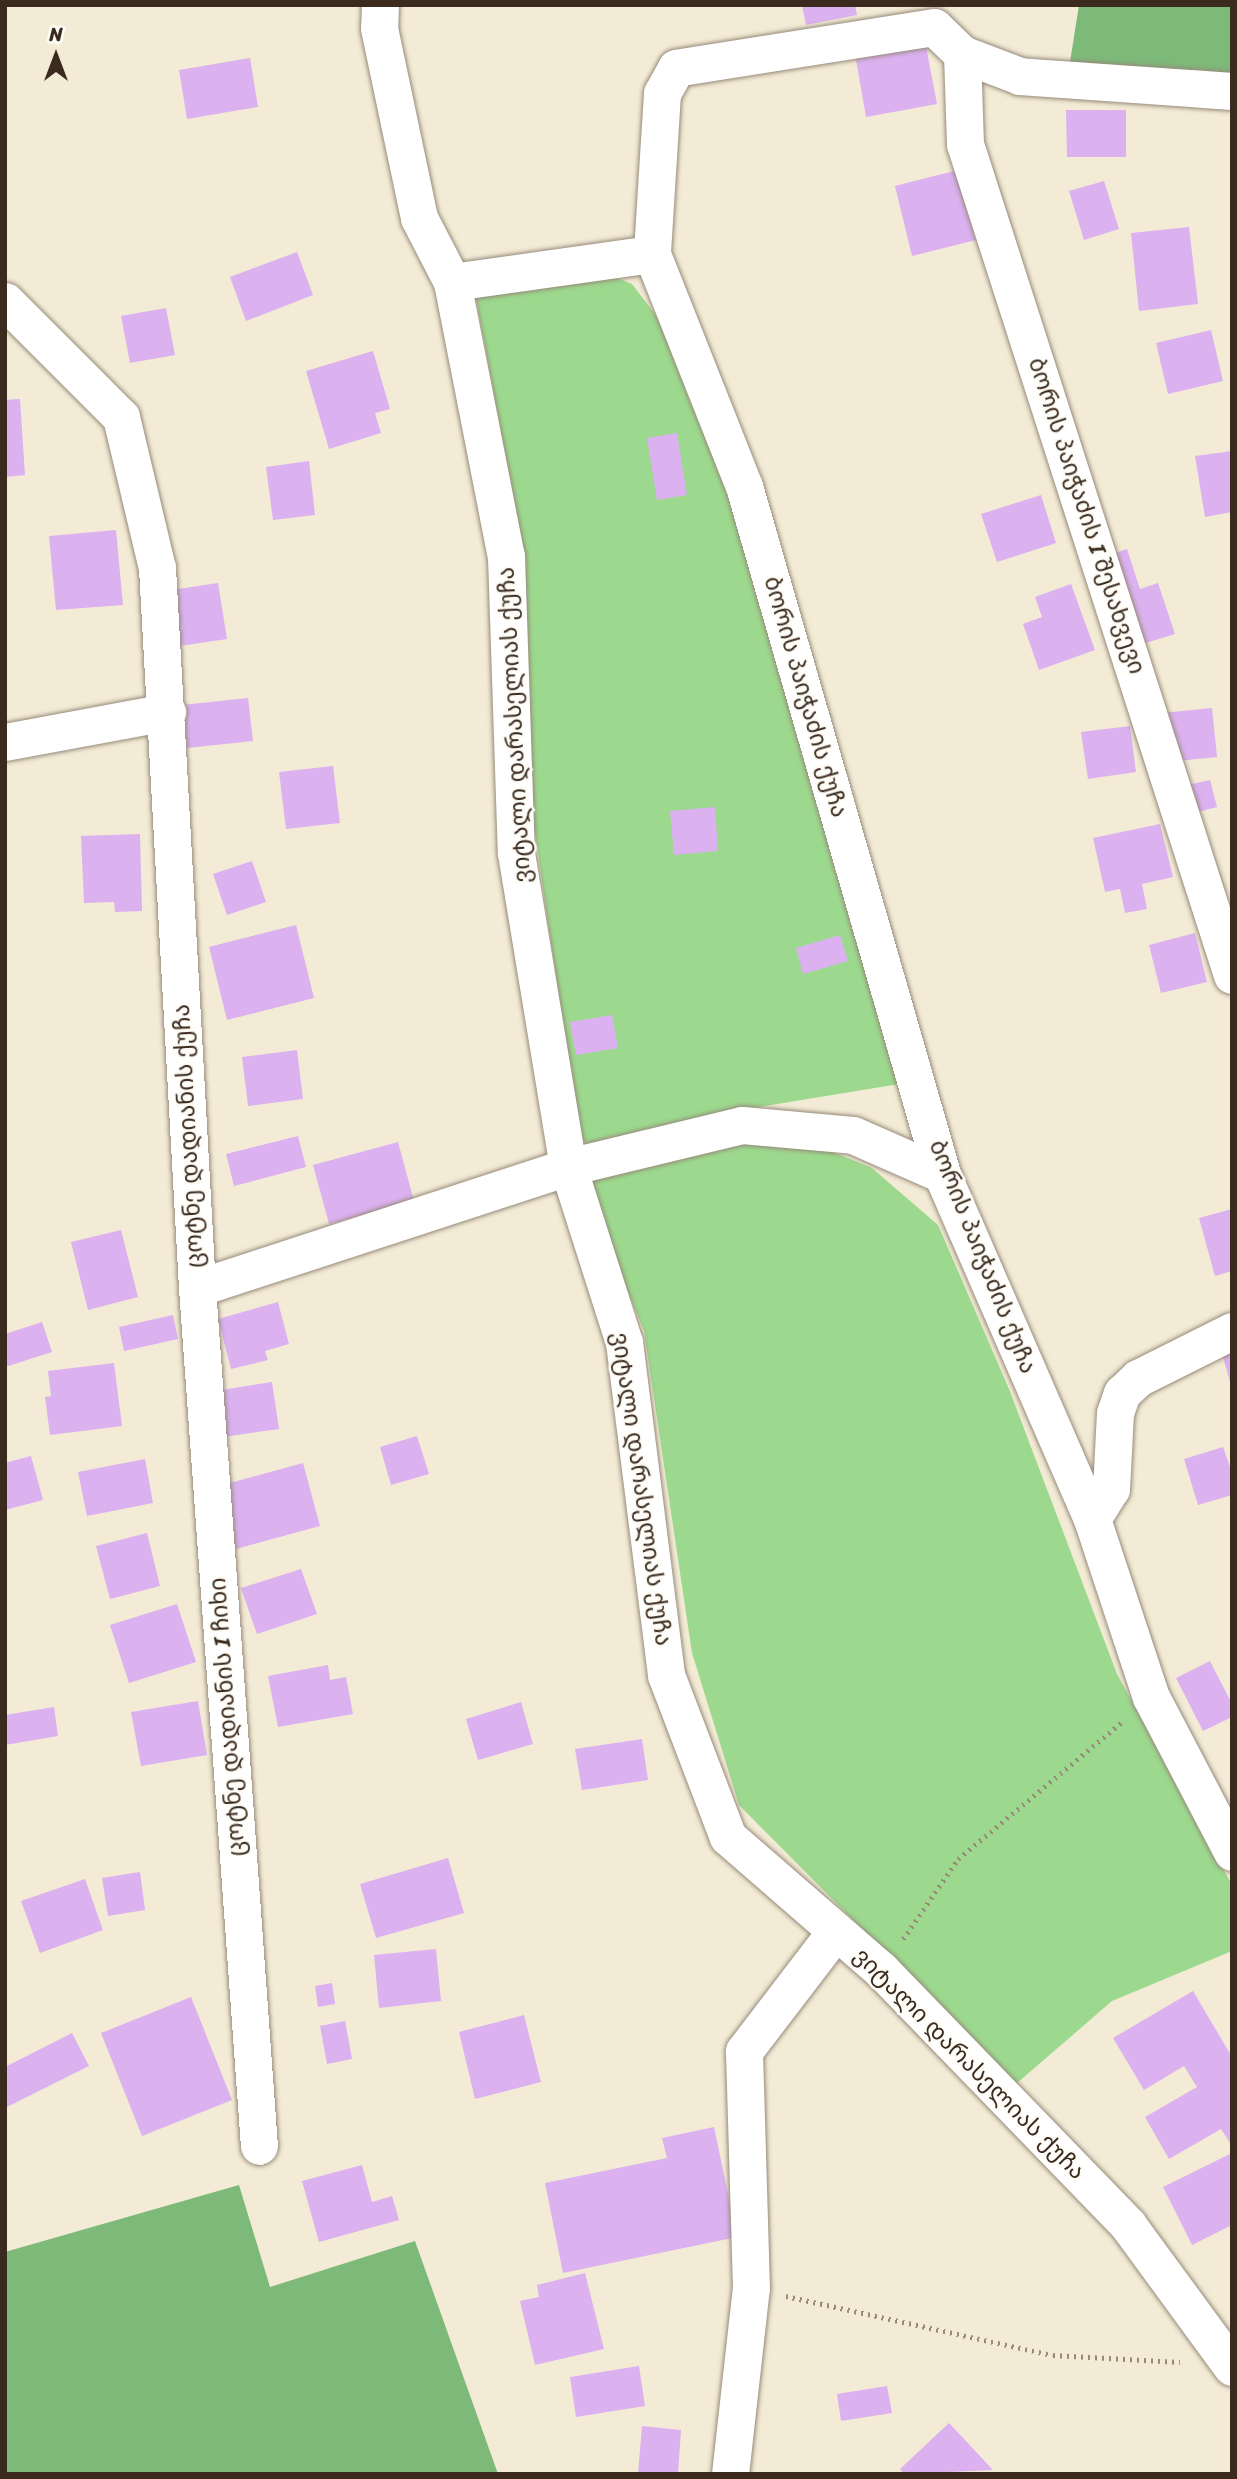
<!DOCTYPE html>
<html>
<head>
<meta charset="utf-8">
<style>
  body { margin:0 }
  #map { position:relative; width:1237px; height:2479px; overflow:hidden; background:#f3ebd6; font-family:Sriracha,"Noto Sans Georgian",sans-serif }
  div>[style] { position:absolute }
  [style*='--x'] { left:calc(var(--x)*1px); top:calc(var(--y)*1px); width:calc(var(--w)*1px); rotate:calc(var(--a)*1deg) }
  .green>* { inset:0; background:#9cd98e }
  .forest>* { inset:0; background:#7db979 }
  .building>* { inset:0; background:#dbb1f0 }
  .path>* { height:4.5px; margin-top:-2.25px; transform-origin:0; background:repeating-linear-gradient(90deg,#978a7a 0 2px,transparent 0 7px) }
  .roads { filter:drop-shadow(0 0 2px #978a7a) drop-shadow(0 0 2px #978a7a) }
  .street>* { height:37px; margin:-18.5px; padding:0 18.5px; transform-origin:18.5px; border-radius:18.5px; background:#fff }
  span { translate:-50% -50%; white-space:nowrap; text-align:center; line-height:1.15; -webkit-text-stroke:5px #fdfcf7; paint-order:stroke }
  .street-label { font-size:23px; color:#3b2a1e }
  .frame { position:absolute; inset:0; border:7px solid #3b2a1e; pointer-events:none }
  .north { position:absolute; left:21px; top:21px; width:70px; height:70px; -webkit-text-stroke:5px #fdfcf7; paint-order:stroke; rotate:0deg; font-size:19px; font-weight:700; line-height:28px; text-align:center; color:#3b2a1e }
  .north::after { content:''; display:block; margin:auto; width:24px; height:32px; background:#3b2a1e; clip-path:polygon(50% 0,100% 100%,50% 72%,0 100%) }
</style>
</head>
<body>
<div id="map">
  <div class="green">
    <div style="clip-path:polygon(607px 274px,632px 284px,658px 318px,732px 501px,899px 1084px,735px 1111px,588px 1145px,579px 1135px,533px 819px,524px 554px,476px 298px)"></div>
    <div style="clip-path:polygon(740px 1142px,811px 1143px,872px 1168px,938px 1225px,1009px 1389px,1117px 1674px,1232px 1885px,1232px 1951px,1112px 2001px,1016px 2084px,739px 1805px,692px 1653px,644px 1331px,608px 1242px,592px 1180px)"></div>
  </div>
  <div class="forest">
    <div style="clip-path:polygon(1079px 5px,1232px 5px,1232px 76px,1070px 62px)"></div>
    <div style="clip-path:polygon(239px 2185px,270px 2287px,415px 2241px,498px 2474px,5px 2474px,5px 2252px)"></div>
  </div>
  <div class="building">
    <div style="clip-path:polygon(802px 5px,855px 5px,857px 15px,806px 25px)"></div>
    <div style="clip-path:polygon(925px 41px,937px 104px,866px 117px,855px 54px)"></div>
    <div style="clip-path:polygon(250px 58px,258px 107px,187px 119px,179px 70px)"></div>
    <div style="clip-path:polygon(1066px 110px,1126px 110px,1126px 157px,1067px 157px)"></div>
    <div style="clip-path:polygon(958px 170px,976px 240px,912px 256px,895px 186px)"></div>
    <div style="clip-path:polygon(1104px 181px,1119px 229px,1084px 240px,1069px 191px)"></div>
    <div style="clip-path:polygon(1189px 227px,1198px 304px,1139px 311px,1131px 233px)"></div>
    <div style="clip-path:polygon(297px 252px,313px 295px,246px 321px,230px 277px)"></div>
    <div style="clip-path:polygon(166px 308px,175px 355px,130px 363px,121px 316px)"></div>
    <div style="clip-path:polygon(1211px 330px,1223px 381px,1168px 394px,1156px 343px)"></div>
    <div style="clip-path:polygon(373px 351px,390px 409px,375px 413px,381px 433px,329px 449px,306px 371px)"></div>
    <div style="clip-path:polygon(20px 399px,25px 475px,5px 477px,5px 400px)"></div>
    <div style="clip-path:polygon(677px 433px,687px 495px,657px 500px,647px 438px)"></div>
    <div style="clip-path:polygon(1232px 451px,1232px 512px,1205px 517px,1195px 456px)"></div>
    <div style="clip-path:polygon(309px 461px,315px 515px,273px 520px,266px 467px)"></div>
    <div style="clip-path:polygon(1041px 495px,1056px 543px,997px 562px,981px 514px)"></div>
    <div style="clip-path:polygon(116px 530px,123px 605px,56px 610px,49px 536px)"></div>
    <div style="clip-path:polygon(1127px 549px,1140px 589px,1158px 583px,1175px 634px,1139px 645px,1110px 555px)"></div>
    <div style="clip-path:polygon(218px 583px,227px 639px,180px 646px,171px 590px)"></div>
    <div style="clip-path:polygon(1071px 584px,1095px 650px,1039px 670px,1023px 624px,1042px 617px,1035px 597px)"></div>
    <div style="clip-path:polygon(248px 698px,253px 741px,187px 748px,182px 705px)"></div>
    <div style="clip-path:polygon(1212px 708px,1217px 757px,1167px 762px,1162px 713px)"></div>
    <div style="clip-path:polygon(1130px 726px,1136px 772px,1088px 779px,1081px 732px)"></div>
    <div style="clip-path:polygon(333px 766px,340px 823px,286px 829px,279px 772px)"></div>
    <div style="clip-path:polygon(1210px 780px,1217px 807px,1190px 814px,1183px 786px)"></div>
    <div style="clip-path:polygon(715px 807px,718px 851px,674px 855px,670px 811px)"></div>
    <div style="clip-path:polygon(1160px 824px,1173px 877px,1142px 884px,1147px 909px,1125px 913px,1120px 889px,1105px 892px,1093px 838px)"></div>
    <div style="clip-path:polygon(140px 834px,142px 911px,115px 912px,114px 902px,84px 903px,81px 836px)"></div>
    <div style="clip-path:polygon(252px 861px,266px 902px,227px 915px,213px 874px)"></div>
    <div style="clip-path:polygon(296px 925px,314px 998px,227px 1020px,209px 947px)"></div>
    <div style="clip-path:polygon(1195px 933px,1207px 982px,1161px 993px,1149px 945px)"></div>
    <div style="clip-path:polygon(840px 935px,848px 961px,803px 974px,796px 948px)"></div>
    <div style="clip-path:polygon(612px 1015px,618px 1048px,576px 1055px,570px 1022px)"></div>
    <div style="clip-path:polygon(297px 1050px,303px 1099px,248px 1106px,242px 1057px)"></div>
    <div style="clip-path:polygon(298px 1136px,306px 1167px,234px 1186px,226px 1154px)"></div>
    <div style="clip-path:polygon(398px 1142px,414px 1201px,329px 1224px,313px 1165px)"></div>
    <div style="clip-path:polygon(1232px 1209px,1232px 1271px,1215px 1276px,1199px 1218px)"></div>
    <div style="clip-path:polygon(121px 1230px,138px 1297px,88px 1310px,71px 1242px)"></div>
    <div style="clip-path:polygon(278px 1302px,289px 1344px,265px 1351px,268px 1360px,231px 1369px,218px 1319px)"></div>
    <div style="clip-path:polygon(173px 1315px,178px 1339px,124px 1351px,119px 1327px)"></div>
    <div style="clip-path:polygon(42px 1322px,52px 1352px,5px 1367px,5px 1334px)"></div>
    <div style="clip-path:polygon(1232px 1344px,1232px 1385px,1231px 1385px,1220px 1347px)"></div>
    <div style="clip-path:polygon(114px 1363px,122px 1426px,50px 1435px,45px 1397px,51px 1396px,48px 1371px)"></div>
    <div style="clip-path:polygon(272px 1382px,279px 1429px,223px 1437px,215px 1391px)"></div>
    <div style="clip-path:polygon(417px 1436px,429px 1474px,391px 1485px,380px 1447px)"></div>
    <div style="clip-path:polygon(1223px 1447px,1232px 1473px,1232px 1495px,1198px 1505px,1184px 1459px)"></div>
    <div style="clip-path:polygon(31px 1456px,43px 1500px,5px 1510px,5px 1463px)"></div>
    <div style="clip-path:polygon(145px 1459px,153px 1503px,87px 1516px,78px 1472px)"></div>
    <div style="clip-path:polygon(303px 1463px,320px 1526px,236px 1549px,219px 1486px)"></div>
    <div style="clip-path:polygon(147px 1533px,160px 1586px,110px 1599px,96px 1546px)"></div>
    <div style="clip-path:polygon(301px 1569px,317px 1614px,257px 1634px,241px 1588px)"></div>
    <div style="clip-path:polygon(177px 1604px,196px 1662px,129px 1683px,110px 1625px)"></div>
    <div style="clip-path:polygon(1210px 1661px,1232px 1704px,1232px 1717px,1203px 1731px,1176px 1678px)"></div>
    <div style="clip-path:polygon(328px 1665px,330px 1680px,346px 1677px,353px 1714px,278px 1727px,268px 1676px)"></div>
    <div style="clip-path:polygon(198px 1701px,207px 1755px,141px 1766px,131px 1712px)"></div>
    <div style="clip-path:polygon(521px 1702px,533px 1744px,478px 1760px,466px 1719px)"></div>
    <div style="clip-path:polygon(54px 1707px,58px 1736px,5px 1745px,5px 1715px)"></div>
    <div style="clip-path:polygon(642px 1739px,648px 1780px,582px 1790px,575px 1749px)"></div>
    <div style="clip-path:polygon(448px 1858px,464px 1913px,376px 1938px,360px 1884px)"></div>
    <div style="clip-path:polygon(140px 1872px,145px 1910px,108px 1916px,102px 1878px)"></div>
    <div style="clip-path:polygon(85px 1879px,103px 1930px,40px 1953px,21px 1901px)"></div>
    <div style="clip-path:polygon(436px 1949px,441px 2001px,379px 2008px,374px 1955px)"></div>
    <div style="clip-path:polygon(332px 1983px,335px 2004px,318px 2007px,315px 1986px)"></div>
    <div style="clip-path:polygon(1193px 1991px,1232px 2057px,1232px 2146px,1221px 2129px,1169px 2159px,1145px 2117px,1197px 2087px,1184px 2066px,1144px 2090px,1113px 2038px)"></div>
    <div style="clip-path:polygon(191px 1997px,232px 2100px,142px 2136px,101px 2033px)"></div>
    <div style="clip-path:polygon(524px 2015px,541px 2082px,475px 2099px,459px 2032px)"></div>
    <div style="clip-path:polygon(345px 2021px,352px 2059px,327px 2064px,320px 2026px)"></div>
    <div style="clip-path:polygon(72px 2033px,89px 2066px,5px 2108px,5px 2067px)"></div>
    <div style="clip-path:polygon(714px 2127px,737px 2237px,563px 2273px,545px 2183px,667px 2158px,662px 2138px)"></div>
    <div style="clip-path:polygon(1232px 2153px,1232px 2225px,1192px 2245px,1163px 2187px)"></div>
    <div style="clip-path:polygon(362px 2165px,372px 2202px,392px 2196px,399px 2220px,319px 2242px,302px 2181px)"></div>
    <div style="clip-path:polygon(585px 2273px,604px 2349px,535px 2365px,520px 2301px,539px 2297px,537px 2285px)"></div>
    <div style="clip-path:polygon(639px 2366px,645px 2406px,576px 2417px,570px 2377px)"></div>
    <div style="clip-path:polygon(887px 2386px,892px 2413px,841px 2421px,837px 2394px)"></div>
    <div style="clip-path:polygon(949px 2423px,993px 2470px,904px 2474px,900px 2469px)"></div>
    <div style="clip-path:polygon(642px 2426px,681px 2430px,678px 2474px,638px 2474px)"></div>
  </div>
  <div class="path">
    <div style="--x:903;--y:1939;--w:97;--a:-55.5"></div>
    <div style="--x:958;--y:1859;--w:217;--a:-39.9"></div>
    <div style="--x:786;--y:2296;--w:273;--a:12.5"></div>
    <div style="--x:1053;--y:2355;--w:127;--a:3.2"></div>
  </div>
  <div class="roads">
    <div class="street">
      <div style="--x:380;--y:5;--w:23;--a:92"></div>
      <div style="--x:379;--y:28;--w:194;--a:78.1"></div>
      <div style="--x:419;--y:218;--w:72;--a:62.7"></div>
      <div style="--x:452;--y:282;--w:279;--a:78.9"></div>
      <div style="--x:506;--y:556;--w:297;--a:88.1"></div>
      <div style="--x:516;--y:853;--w:318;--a:80.6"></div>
      <div style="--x:568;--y:1167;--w:184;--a:72.3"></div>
      <div style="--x:624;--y:1342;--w:336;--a:82.8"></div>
      <div style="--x:666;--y:1675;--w:173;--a:69.1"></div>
      <div style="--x:728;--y:1837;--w:203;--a:41"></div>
      <div style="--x:881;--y:1970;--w:355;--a:45.9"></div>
      <div style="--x:1128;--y:2225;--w:176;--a:53.8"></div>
      <div style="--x:962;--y:54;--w:90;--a:88.1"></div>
      <div style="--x:965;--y:144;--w:873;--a:72.19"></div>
      <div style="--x:1232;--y:91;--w:213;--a:-176"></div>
      <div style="--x:1020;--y:76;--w:62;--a:-159.2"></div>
      <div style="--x:962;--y:54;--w:39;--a:-136"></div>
      <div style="--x:934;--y:27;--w:261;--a:171"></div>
      <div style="--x:676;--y:68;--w:29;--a:119"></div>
      <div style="--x:662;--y:93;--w:161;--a:93.6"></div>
      <div style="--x:652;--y:254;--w:250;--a:68.4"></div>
      <div style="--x:744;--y:486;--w:716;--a:73.94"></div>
      <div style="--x:942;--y:1174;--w:376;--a:66.5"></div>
      <div style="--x:1092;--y:1519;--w:188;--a:71.7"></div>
      <div style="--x:1151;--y:1697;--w:175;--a:62.4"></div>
      <div style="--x:452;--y:282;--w:202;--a:-8"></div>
      <div style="--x:5;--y:301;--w:164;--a:45"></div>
      <div style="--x:121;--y:417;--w:155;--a:76.6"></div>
      <div style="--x:157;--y:568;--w:721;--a:86.82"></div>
      <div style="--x:197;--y:1288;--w:860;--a:85.87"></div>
      <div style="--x:5;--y:742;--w:165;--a:-10.5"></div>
      <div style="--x:197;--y:1288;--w:390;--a:-18.1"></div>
      <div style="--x:568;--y:1167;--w:179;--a:-13.6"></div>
      <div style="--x:742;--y:1125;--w:111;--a:5.1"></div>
      <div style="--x:853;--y:1135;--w:97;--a:23.7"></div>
      <div style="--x:1092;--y:1519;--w:36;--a:-58"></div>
      <div style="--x:1111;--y:1489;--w:76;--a:-87"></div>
      <div style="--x:1115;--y:1413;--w:21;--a:-71"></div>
      <div style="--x:1122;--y:1393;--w:22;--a:-43"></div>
      <div style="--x:1138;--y:1378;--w:105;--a:-26.6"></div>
      <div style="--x:730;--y:2474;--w:187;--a:-83.6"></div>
      <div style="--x:751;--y:2288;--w:237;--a:-91.7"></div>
      <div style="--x:744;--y:2051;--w:150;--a:-52.6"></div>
    </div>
  </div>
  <div class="street-label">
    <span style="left:1086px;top:516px;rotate:72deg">ბორის პაიჭაძის I შესახვევი</span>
    <span style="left:805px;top:697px;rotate:74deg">ბორის პაიჭაძის ქუჩა</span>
    <span style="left:515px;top:725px;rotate:-93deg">ვიტალი დარასელიას ქუჩა</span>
    <span style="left:189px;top:1136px;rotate:-93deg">ცოტნე დადიანის ქუჩა</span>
    <span style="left:982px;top:1257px;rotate:68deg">ბორის პაიჭაძის ქუჩა</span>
    <span style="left:641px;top:1489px;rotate:82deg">ვიტალი დარასელიას ქუჩა</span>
    <span style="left:228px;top:1717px;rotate:-94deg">ცოტნე დადიანის I ჩიხი</span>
    <span style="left:969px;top:2064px;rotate:45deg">ვიტალი დარასელიას ქუჩა</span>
  </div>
  <div class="frame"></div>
  <div class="north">N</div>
</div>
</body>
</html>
